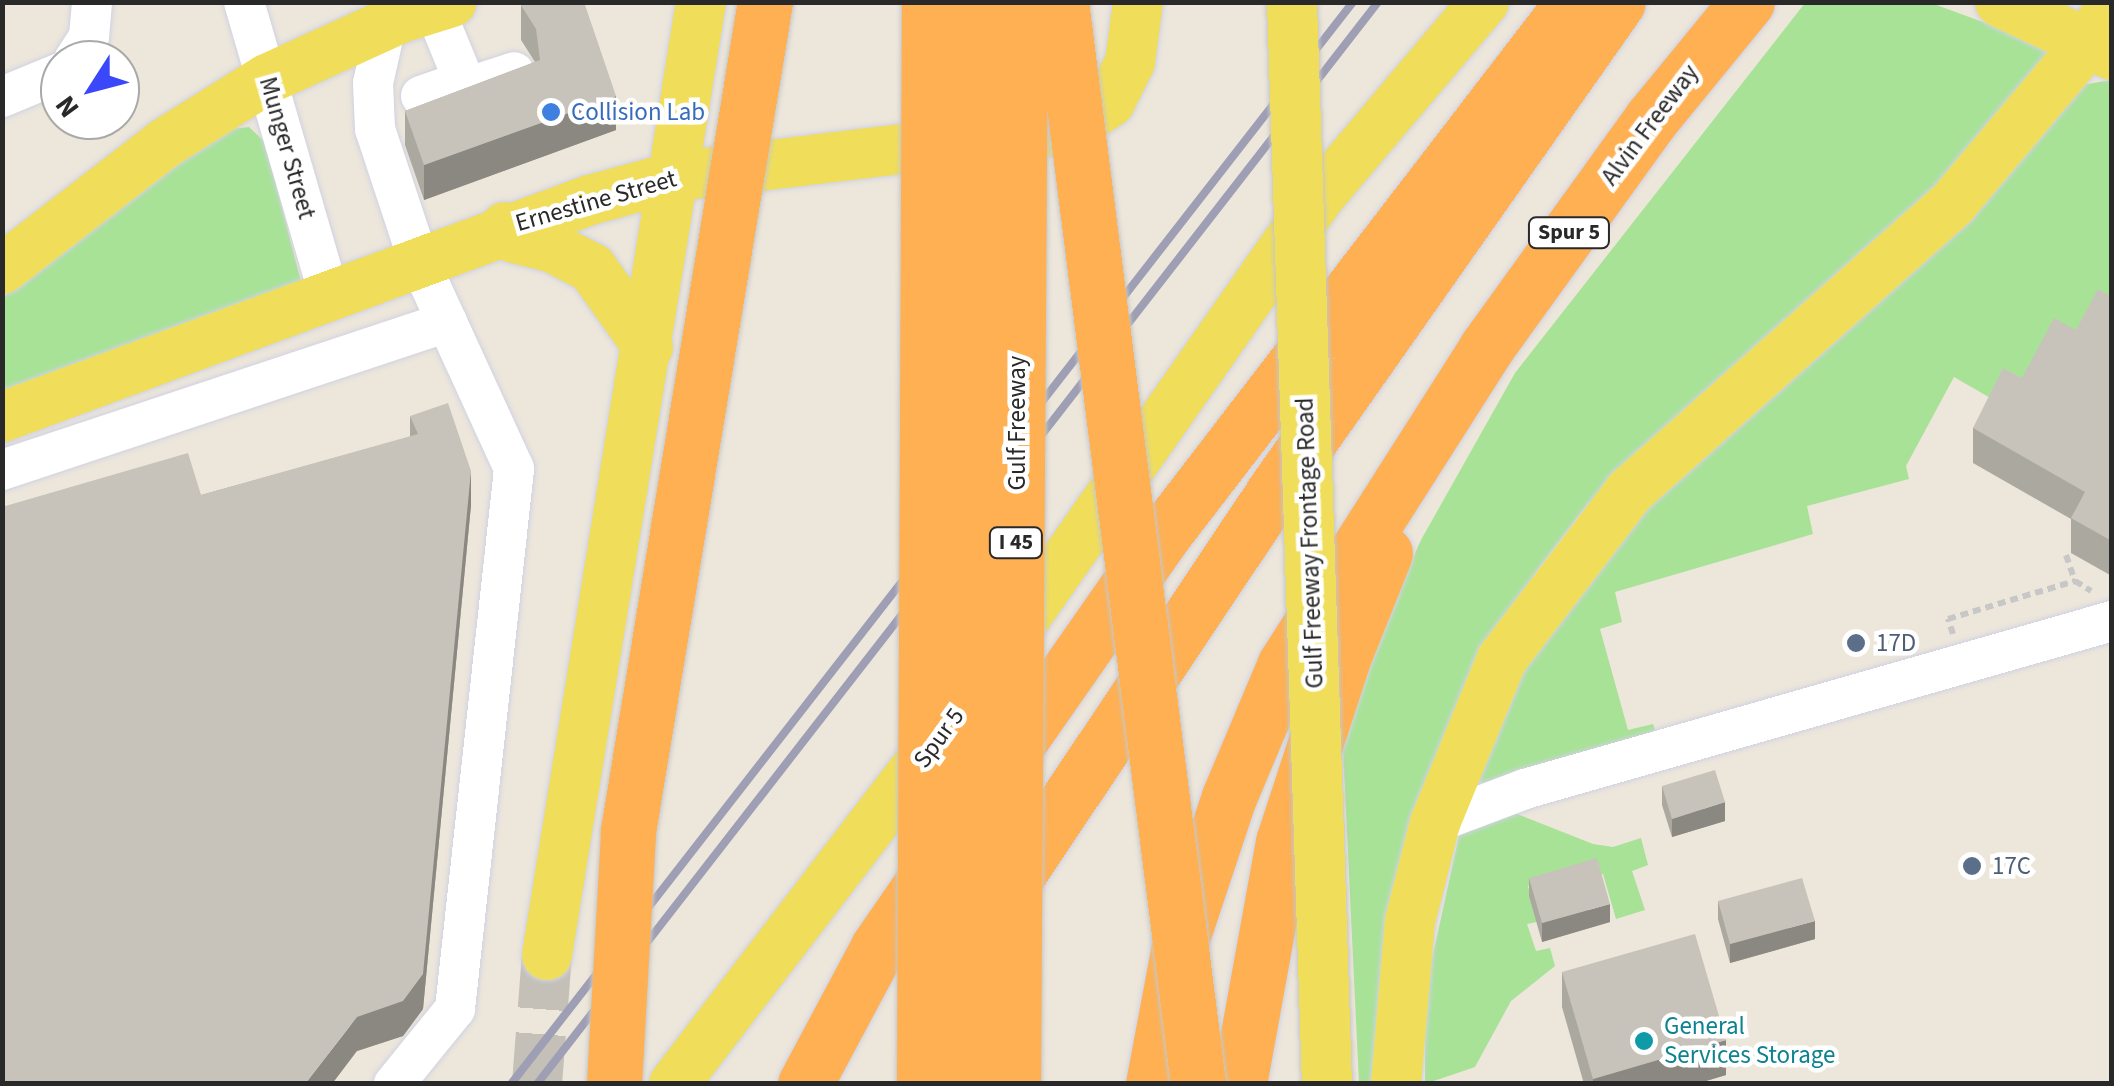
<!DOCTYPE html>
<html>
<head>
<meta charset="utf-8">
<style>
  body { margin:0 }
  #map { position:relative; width:2114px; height:1086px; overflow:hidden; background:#ece6db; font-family:"Source Sans 3",sans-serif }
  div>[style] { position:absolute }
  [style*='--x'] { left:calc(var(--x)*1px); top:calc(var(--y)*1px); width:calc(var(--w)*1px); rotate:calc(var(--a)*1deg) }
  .green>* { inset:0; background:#a8e297 }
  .major-tunnel>* { height:50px; margin-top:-25px; transform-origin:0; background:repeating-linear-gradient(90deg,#c5c0b7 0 50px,transparent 0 75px) }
  .path>* { height:6px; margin-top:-3px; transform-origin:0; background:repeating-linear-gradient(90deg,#c7c7c7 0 8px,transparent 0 13px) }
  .roads { filter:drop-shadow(0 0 2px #d0d2e2) drop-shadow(0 0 2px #d0d2e2) }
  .minor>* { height:40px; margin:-20px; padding:0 20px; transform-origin:20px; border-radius:20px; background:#fff }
  .major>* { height:50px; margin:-25px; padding:0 25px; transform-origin:25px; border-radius:25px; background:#f0de5b }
  .highway>* { height:55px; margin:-27.5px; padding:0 27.5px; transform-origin:27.5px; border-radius:27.5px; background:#feb053 }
  .rail>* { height:8px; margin:-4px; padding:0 4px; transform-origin:4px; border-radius:4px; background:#9e9eb4 }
  .bridges { filter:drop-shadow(0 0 2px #c7c7c7) drop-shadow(0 0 2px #c7c7c7) }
  .major-bridge>* { height:50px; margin:-25px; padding:0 25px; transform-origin:25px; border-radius:25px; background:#f0de5b }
  .highway-bridge>* { height:55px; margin:-27.5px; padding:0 27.5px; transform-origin:27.5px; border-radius:27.5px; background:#feb053 }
  .wall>* { inset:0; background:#aba8a0 }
  .shaded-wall>* { inset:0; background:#8b8882 }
  .building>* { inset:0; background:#c7c3ba }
  .dots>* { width:28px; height:28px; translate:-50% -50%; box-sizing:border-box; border:5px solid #fff; border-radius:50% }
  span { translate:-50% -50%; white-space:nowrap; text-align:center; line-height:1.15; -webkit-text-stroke:9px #fff; paint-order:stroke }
  .shield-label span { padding:2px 8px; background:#fff; border:2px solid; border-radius:8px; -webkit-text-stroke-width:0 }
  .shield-label { font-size:22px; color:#292929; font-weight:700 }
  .shop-label { font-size:25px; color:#366cbe }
  .left { translate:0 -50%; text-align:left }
  .street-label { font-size:25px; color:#292929 }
  .service-label { font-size:25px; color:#4e5e75 }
  .culture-label { font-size:25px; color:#0d838f }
  .frame { position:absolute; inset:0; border:5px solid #292929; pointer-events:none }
  .north { position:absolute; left:40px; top:40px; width:100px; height:100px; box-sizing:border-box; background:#fff; border:2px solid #a9a9a9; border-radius:50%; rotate:234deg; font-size:28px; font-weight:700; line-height:40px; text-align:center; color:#292929 }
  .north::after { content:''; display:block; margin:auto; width:35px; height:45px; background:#3a48fa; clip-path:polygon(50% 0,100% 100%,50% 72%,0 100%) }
</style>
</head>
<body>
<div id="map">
  <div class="green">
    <div style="clip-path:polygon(1805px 3px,1931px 3px,2054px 48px,1932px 197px,1645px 449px,1587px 505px,1538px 569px,1500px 629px,1378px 1083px,1359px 1083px,1342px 729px,1369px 654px,1421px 540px,1515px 373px)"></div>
    <div style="clip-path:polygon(2111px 80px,2111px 336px,1999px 403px,1954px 377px,1906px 466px,1909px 479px,1807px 506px,1813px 534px,1615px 592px,1622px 622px,1600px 629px,1628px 730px,1653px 724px,1664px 755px,1483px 784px,1474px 777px,1513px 682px,1588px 564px,2082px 85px)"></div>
    <div style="clip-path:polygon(249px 127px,265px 142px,304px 293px,3px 401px,3px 298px,54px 250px,223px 130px)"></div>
    <div style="clip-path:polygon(1512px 812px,1593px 844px,1613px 847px,1641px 838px,1648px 865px,1632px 871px,1645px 910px,1616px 919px,1603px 874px,1540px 893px,1537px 884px,1528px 886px,1537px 922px,1527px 924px,1536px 951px,1550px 948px,1555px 966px,1511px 1001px,1475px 1067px,1425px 1084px,1425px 991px,1460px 831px)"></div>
  </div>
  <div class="major-tunnel">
    <div style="--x:537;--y:1084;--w:129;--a:-85.6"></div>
  </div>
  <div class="path">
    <div style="--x:2066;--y:555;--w:28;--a:71"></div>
    <div style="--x:2075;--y:581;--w:19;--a:32"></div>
    <div style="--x:1953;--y:634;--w:16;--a:-108"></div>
    <div style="--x:1948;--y:619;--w:133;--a:-16.7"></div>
  </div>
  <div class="roads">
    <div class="minor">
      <div style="--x:244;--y:2;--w:305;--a:73.8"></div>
      <div style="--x:434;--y:8;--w:79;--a:67.7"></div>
      <div style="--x:464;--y:81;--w:14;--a:12"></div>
      <div style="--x:478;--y:84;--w:38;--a:-18"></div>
      <div style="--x:386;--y:25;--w:59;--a:102.6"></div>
      <div style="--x:373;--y:83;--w:46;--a:87.5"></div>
      <div style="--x:375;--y:129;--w:137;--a:71.7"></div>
      <div style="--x:418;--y:259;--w:231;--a:65.4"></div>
      <div style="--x:514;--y:469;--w:543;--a:96.24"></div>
      <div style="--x:455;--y:1009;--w:97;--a:129.1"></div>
      <div style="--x:74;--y:60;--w:27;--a:-57"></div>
      <div style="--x:89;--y:37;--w:35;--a:-85"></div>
      <div style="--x:421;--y:96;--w:46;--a:-19.2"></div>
      <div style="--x:2;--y:97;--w:63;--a:-22.5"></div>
      <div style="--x:2;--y:470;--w:469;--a:-18.4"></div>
      <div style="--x:1435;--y:823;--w:96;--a:-20.7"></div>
      <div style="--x:1525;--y:789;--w:611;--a:-15.97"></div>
    </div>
    <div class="major">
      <div style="--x:2000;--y:2;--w:124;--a:25.3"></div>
      <div style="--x:505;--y:227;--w:14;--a:51"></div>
      <div style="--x:514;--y:238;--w:38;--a:14"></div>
      <div style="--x:551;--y:247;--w:46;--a:27.1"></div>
      <div style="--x:592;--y:268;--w:97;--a:54.7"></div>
      <div style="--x:2;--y:269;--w:206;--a:-37.7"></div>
      <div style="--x:165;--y:143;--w:120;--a:-32.1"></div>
      <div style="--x:267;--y:79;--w:147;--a:-24.5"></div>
      <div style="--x:401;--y:18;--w:53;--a:-17.4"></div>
      <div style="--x:2;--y:417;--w:627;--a:-20.26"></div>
      <div style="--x:590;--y:200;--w:91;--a:-15.3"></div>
      <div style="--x:678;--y:176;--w:366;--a:-6.9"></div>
      <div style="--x:1041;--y:132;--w:42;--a:-15"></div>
      <div style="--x:1082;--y:121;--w:34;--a:-34"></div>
      <div style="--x:1110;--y:102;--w:45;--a:-63.4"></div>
      <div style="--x:1130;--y:62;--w:61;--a:-82.4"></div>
      <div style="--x:1004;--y:648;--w:552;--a:-55.04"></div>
      <div style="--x:1320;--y:196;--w:254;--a:-49.8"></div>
      <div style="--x:547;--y:955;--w:965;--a:-80.82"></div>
      <div style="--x:674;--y:1084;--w:432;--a:-52.6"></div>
      <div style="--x:1396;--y:1084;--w:164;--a:-85.1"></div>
      <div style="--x:1410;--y:921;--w:101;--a:-75.7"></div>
      <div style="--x:1435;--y:823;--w:177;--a:-67.8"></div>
      <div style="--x:1502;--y:659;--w:210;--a:-52.7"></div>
      <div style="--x:1629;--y:492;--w:434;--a:-41.7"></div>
      <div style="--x:1953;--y:203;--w:208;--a:-49.9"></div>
      <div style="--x:2087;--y:44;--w:46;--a:-57.3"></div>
    </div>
    <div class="highway">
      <div style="--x:1000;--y:769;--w:287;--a:-55.1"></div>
      <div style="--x:1164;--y:534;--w:671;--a:-52.45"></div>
      <div style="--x:1002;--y:898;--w:486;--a:-56.2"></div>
      <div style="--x:1272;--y:494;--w:601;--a:-54.88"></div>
      <div style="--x:805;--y:1084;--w:155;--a:-61.9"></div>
      <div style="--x:878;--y:947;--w:109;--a:-55.4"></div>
      <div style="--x:1153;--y:1084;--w:139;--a:-79.3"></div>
      <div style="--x:1179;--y:947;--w:158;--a:-71.6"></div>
      <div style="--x:1229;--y:797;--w:144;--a:-67.2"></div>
      <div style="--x:1285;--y:664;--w:375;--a:-57.5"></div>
      <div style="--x:1486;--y:348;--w:284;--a:-54.2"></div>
      <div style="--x:1652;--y:118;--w:150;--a:-50.7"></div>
      <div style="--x:1239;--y:1084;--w:246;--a:-79.7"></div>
      <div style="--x:1283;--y:842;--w:194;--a:-71.9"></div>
      <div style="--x:1343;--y:658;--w:113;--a:-68.2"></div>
    </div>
  </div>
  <div class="rail">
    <div style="--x:511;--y:1084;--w:1371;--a:-52.11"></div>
    <div style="--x:537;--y:1084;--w:1370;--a:-52.14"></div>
  </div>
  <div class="bridges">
    <div class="major-bridge">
      <div style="--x:1292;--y:2;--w:1083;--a:88.15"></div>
    </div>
    <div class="highway-bridge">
      <div style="--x:1061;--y:2;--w:1091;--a:82.78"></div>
      <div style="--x:614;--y:1084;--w:253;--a:-86.8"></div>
      <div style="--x:628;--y:831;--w:840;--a:-80.62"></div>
      <div style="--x:924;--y:1084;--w:1082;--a:-89.74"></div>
      <div style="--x:967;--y:1084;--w:1082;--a:-89.89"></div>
      <div style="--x:1013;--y:1084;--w:1082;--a:-89.63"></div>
    </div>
  </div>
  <div class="wall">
    <div style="clip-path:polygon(521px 5px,616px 130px,424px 200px,405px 145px,405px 111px,535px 62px,521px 40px)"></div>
    <div style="clip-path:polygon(2112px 297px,2110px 575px,2071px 553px,2071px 519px,1973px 463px,1973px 428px,2022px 378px,2076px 330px)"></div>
    <div style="clip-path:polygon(410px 416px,471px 505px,423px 1009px,403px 1036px,357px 1051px,201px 495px,410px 437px)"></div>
    <div style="clip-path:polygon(1662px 786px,1725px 821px,1672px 837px,1662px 805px)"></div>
    <div style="clip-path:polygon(1529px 878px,1610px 922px,1542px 942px,1529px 896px)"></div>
    <div style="clip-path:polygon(1718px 901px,1815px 939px,1730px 963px,1718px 919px)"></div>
    <div style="clip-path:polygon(1562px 972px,1726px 1075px,1696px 1084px,1584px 1084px,1562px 1007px)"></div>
  </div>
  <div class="shaded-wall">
    <div style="clip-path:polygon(616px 96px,616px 130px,424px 200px,424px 165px)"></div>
    <div style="clip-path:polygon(471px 471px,471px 505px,423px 1009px,403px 1036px,357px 1051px,332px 1084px,305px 1084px,357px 1017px)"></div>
    <div style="clip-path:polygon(2112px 538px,2112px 572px,2110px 575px,2110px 540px)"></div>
    <div style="clip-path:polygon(1725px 802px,1725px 821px,1672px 837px,1672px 819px)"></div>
    <div style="clip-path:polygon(1610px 904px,1610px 922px,1542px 942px,1542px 923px)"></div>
    <div style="clip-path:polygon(1815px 921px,1815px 939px,1730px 963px,1730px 944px)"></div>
    <div style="clip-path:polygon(1726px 1040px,1726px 1075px,1696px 1084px,1593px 1084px,1593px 1079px)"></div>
  </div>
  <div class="building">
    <div style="clip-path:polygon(529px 2px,584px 2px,616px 96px,424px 165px,405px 111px,540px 60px,536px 29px,521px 5px)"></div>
    <div style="clip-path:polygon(2098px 289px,2112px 297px,2112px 538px,2110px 540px,2071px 518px,2085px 492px,1973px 428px,2003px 368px,2022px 378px,2054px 318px,2076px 330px)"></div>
    <div style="clip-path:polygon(448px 403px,471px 471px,423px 974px,403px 1001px,357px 1017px,305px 1084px,2px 1084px,2px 507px,188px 453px,201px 495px,418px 434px,410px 416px)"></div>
    <div style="clip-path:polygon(1715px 770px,1725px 802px,1672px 819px,1662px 786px)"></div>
    <div style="clip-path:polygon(1597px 858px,1610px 904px,1542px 923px,1529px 878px)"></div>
    <div style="clip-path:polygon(1802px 878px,1815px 921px,1730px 944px,1718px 901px)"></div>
    <div style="clip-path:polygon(1695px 934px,1726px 1040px,1593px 1079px,1562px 972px)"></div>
  </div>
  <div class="dots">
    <div style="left:551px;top:112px;background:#3f7fe0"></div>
    <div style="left:1856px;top:643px;background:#5c6f8a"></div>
    <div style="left:1972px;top:866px;background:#5c6f8a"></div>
    <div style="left:1644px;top:1041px;background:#0f9aa8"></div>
  </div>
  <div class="shield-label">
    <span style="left:1569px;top:233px">Spur 5</span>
    <span style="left:1016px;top:543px">I 45</span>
  </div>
  <div class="shop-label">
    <span class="left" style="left:571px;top:112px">Collision Lab</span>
  </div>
  <div class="street-label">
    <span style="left:1650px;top:125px;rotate:-53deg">Alvin Freeway</span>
    <span style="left:287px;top:148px;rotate:74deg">Munger Street</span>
    <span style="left:596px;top:201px;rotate:-16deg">Ernestine Street</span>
    <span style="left:1017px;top:423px;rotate:-90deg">Gulf Freeway</span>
    <span style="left:1310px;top:543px;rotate:-92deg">Gulf Freeway Frontage Road</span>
    <span style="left:939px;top:738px;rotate:-54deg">Spur 5</span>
  </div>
  <div class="service-label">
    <span class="left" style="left:1876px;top:643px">17D</span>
    <span class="left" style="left:1992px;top:866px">17C</span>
  </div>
  <div class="culture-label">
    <span class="left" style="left:1664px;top:1041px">General<br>Services Storage</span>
  </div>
  <div class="frame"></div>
  <div class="north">N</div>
</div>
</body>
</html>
